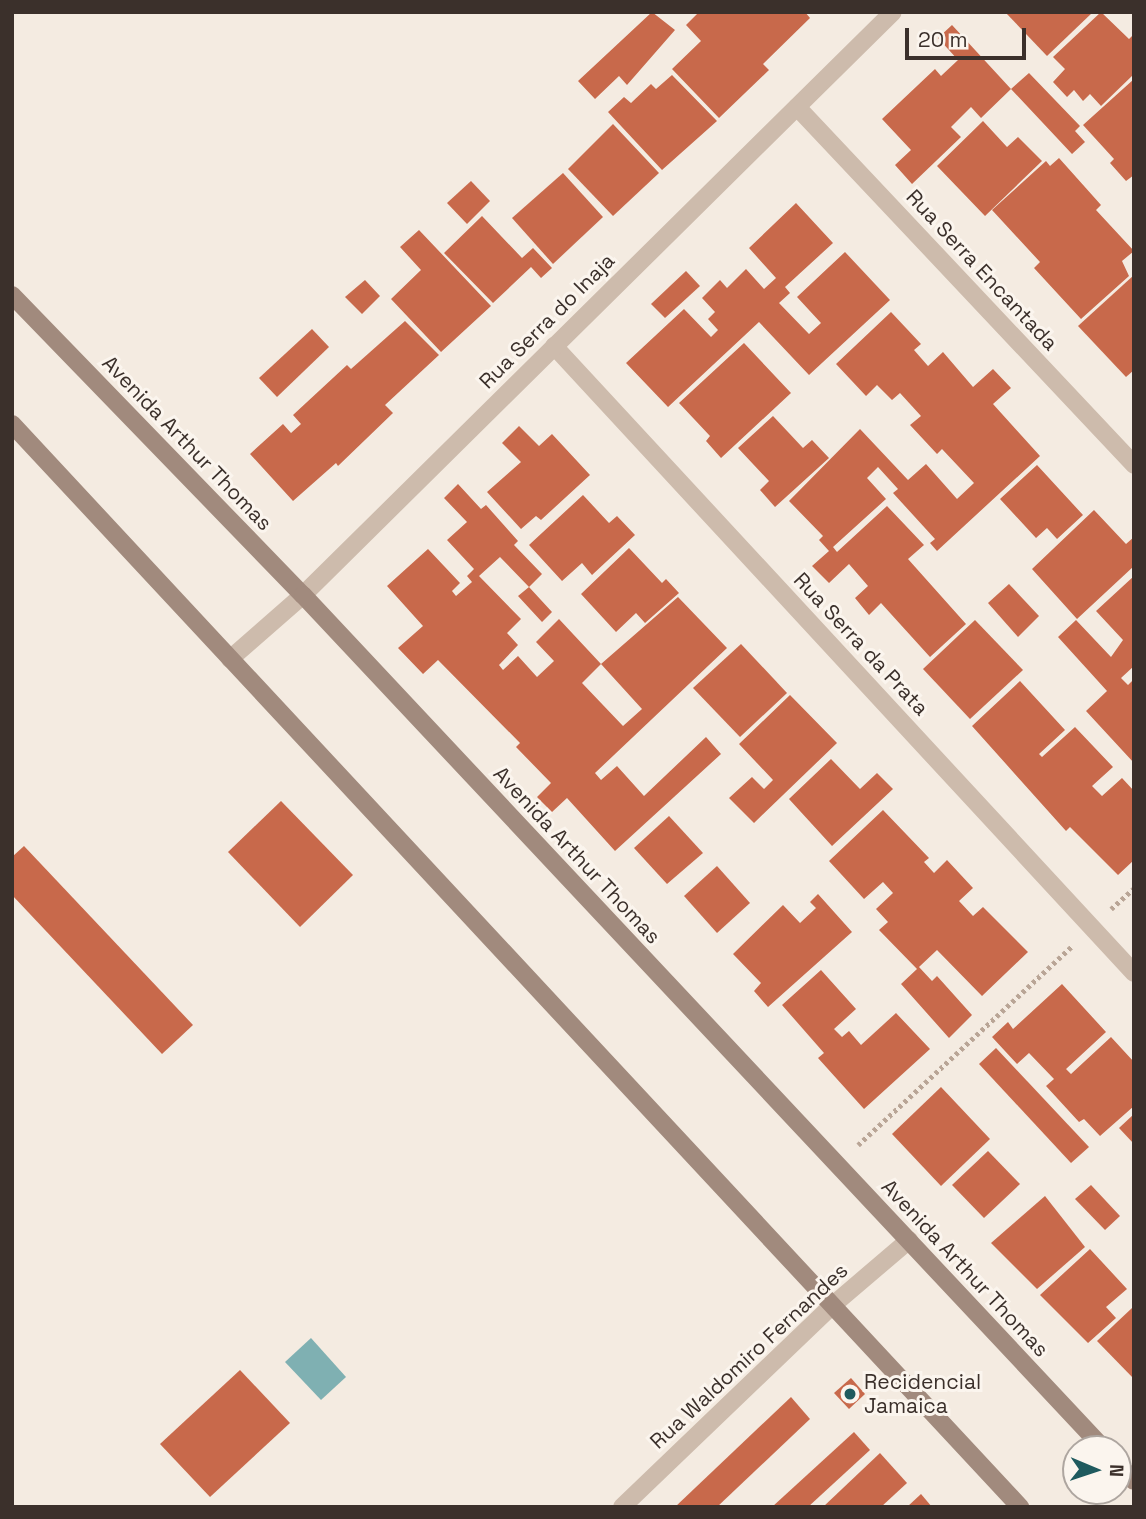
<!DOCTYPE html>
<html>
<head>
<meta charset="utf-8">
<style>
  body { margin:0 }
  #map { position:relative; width:1146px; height:1519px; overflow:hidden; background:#f4ebe1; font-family:"Space Grotesk",sans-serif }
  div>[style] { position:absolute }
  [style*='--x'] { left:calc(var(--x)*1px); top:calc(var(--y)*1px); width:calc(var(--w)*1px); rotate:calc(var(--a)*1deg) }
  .water>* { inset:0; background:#7fb0b2 }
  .building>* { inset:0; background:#c8694b }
  .path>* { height:4.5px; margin-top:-2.25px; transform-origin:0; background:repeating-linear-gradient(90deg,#b9a596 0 3.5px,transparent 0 7px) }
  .minor>* { height:18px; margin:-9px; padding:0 9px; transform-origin:9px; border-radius:9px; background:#cdbbac }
  .secondary>* { height:18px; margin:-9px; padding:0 9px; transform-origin:9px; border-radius:9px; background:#a18a7d }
  .dots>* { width:19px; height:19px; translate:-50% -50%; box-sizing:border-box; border:4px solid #fbf5ee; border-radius:50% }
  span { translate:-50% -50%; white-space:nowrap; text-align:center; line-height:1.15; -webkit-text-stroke:6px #fbf5ee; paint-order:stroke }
  .street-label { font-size:21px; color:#3b302b }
  .poi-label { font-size:21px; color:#3b302b }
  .left { translate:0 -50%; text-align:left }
  .frame { position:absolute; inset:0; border:14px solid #3b302b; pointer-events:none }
  .north { position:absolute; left:1062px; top:1435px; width:70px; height:70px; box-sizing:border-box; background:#fbf5ee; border:2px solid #aea6a0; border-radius:50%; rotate:92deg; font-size:19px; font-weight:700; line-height:28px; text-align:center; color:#3b302b }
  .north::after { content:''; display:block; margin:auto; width:24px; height:32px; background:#1f5a5e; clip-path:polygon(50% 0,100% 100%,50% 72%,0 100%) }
  .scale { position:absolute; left:905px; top:28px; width:121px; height:32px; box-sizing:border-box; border:4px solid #3b302b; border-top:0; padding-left:9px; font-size:21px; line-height:24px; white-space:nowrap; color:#3b302b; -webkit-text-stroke:5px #fbf5ee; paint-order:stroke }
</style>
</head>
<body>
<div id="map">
  <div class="water">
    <div style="clip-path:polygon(311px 1338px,346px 1377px,321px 1400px,285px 1362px)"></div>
  </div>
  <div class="building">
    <div style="clip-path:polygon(652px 12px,675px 30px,627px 85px,619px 76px,595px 99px,578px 81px)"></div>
    <div style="clip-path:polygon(699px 12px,805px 12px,810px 18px,763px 64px,769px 70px,719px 118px,672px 69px,701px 41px,686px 25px)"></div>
    <div style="clip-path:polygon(1005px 12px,1093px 12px,1047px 56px)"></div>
    <div style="clip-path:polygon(1101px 12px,1129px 39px,1134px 34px,1134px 74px,1101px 106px,1090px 94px,1083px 101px,1074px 90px,1067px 97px,1053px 82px,1065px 69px,1053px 57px)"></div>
    <div style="clip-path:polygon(952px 25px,1011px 89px,1029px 73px,1080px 126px,1075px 131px,1085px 142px,1072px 154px,1011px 89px,981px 118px,971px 107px,951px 127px,961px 137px,912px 184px,895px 165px,911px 150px,882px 119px,935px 69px,941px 76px,958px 60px,938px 38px)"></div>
    <div style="clip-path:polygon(672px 75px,717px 121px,662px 170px,608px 112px,624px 97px,631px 103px,651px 84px,656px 89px)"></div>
    <div style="clip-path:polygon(1134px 79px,1134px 175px,1126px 181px,1110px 163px,1114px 159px,1083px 125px)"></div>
    <div style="clip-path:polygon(983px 121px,1007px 147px,1018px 137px,1042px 161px,985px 216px,937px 166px)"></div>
    <div style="clip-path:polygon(613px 124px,659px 173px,613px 216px,568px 169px)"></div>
    <div style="clip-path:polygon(1059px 158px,1101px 205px,1096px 210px,1134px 251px,1122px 261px,1129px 276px,1081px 319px,1034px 268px,1040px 262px,992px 210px,1046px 161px,1050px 166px)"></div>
    <div style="clip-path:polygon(563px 173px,603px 217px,553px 264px,512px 218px)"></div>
    <div style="clip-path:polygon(471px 181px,490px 201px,467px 224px,447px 203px)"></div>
    <div style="clip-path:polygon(796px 203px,833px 243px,785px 287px,790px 293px,779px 303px,809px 334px,821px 323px,797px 297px,845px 252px,890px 300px,809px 375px,759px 322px,668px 407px,626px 363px,684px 309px,711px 337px,718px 330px,708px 319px,715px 312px,702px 298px,720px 280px,727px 288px,746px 269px,764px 289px,776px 278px,749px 248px)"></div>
    <div style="clip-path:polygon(482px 216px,522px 258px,533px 248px,552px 268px,541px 278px,531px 267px,493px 303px,444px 253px)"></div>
    <div style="clip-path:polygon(419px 230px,491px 306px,441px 352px,391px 299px,421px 270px,400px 247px)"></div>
    <div style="clip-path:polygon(686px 271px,700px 286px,665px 318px,651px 304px)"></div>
    <div style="clip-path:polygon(1134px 275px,1134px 370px,1126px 377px,1078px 326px)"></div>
    <div style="clip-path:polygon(365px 280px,380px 296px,362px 314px,345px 297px)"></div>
    <div style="clip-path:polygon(891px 312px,921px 344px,914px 350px,928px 366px,943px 352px,973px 387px,993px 369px,1011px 388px,993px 404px,1040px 456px,937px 551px,930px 543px,935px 539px,893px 493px,898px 489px,878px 467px,867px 478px,886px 499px,833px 547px,837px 552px,887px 506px,924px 545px,908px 559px,966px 624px,930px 657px,881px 603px,869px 615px,855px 598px,868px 586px,849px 564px,829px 583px,812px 566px,829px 551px,819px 540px,823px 536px,789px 501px,860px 429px,908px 480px,926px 464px,957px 499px,974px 483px,942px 449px,937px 454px,910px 425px,921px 416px,900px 393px,892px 400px,877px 385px,866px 396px,836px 364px)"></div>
    <div style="clip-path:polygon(405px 321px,439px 355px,385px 405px,393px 413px,338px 466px,336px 463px,293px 501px,250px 454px,283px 424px,291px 433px,301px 424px,293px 415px,347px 365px,351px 369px)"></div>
    <div style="clip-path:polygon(312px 329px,329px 347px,277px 397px,259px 378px)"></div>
    <div style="clip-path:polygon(744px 343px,791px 393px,721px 458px,706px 441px,710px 436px,679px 403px)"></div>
    <div style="clip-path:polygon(773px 416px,803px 448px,812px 440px,829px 458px,775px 507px,760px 490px,769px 481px,738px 448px)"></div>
    <div style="clip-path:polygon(519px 426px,539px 446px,552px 434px,590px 475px,541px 520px,536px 516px,521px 529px,487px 492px,521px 462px,502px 443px)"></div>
    <div style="clip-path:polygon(1037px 465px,1083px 515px,1057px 539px,1047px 528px,1036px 538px,1000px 499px)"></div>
    <div style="clip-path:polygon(evenodd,458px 484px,481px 509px,486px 505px,518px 541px,514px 545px,542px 574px,529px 587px,552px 612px,542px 622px,518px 596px,529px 587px,500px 557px,479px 576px,521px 619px,507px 633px,518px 645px,499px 665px,503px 670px,518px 656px,537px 677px,554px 661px,536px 642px,559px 619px,601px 664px,678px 597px,727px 648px,595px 773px,601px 780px,617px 766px,644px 796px,706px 737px,721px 754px,615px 851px,567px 798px,552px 812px,537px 797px,551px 783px,516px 747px,520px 743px,438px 660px,423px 674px,398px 648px,423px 626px,387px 586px,428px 549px,460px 583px,452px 591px,456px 596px,472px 582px,467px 576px,474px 569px,447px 540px,467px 522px,444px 498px,458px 484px,601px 664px,642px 709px,623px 726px,582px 683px,601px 664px)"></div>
    <div style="clip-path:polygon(583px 495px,609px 523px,617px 516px,635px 535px,592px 575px,582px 563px,562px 581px,529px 545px)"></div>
    <div style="clip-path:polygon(1094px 510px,1126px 544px,1134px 537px,1134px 566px,1077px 619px,1032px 569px)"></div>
    <div style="clip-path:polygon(629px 548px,662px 583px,666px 579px,679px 593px,645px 623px,636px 613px,616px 632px,581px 594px)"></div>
    <div style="clip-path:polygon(1134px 576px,1134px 666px,1121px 678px,1128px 685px,1134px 679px,1134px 763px,1086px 711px,1107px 691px,1058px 637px,1076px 620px,1111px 657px,1123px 640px,1096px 611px)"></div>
    <div style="clip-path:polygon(1009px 584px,1039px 616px,1018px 637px,988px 603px)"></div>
    <div style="clip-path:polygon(975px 620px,1023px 670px,970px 719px,923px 669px)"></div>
    <div style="clip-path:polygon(741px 644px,787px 693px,740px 737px,693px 688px)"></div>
    <div style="clip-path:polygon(1020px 681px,1065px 730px,1039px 754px,1042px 757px,1075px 727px,1113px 767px,1092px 786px,1102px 796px,1122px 778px,1134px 791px,1134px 860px,1118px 875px,1070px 827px,1066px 831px,972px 726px)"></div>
    <div style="clip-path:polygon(790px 695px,837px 743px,754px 823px,729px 798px,752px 777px,764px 789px,773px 780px,739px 744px)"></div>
    <div style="clip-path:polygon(831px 759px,860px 789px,877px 773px,893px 789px,832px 846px,789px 799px)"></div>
    <div style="clip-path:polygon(281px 801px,353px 875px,300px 927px,228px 852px)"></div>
    <div style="clip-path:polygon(883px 810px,929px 858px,924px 862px,934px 873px,947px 860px,973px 888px,959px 901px,973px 916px,983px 907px,1028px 952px,982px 996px,937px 950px,919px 967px,932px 981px,937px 976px,972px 1015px,949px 1038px,901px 984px,917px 969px,879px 930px,888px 922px,876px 909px,893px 893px,883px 882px,864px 899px,829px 861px)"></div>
    <div style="clip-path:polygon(669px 816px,703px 853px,667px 884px,634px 848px)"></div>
    <div style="clip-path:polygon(24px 846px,193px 1025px,162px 1054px,12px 895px,12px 857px)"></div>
    <div style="clip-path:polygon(717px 866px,750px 903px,717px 933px,684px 896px)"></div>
    <div style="clip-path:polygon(818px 894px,852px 932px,768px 1007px,754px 991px,761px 983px,733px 954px,783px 905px,800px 923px,816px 908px,810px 902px)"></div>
    <div style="clip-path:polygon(821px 970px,856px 1009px,834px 1029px,842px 1037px,849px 1031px,861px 1045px,896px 1013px,930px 1049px,864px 1109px,818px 1058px,824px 1053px,782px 1005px)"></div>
    <div style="clip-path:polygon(1062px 984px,1106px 1032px,1066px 1069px,1071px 1074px,1111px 1037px,1134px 1062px,1134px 1106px,1100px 1136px,1084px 1119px,1079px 1122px,1046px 1086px,1054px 1079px,1029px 1053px,1017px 1064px,992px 1037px,1008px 1022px,1013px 1029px)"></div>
    <div style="clip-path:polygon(996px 1048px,1089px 1147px,1071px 1163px,979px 1064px)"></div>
    <div style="clip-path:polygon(941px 1087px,990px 1139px,941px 1186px,892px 1134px)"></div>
    <div style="clip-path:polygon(1134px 1114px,1134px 1144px,1119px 1128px)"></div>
    <div style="clip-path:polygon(988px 1151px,1020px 1184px,984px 1218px,952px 1185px)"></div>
    <div style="clip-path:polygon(1091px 1185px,1120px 1216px,1105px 1230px,1075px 1199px)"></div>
    <div style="clip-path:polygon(1045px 1196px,1085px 1247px,1037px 1289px,991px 1243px)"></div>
    <div style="clip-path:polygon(1090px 1249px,1127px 1289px,1106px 1307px,1116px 1318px,1088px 1343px,1040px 1295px)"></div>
    <div style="clip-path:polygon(1132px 1308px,1134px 1310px,1134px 1379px,1097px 1341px)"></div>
    <div style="clip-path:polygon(240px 1370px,290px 1423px,210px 1497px,160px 1444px)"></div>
    <div style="clip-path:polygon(851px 1378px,865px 1394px,849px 1409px,834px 1393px)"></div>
    <div style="clip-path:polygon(791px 1397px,810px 1419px,717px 1507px,675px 1507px)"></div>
    <div style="clip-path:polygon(854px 1432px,870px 1450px,808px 1507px,772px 1507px)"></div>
    <div style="clip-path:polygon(880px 1453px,907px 1483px,881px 1507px,823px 1507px)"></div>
    <div style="clip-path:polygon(921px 1494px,932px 1507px,907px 1507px)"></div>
  </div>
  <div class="path">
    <div style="--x:1111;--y:909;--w:31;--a:-42"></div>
    <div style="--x:858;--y:1145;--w:292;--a:-42.9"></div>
  </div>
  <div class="minor">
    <div style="--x:797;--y:107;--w:492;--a:46.7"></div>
    <div style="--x:554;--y:346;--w:854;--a:47.23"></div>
    <div style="--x:230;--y:659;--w:97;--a:-41.2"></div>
    <div style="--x:303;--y:595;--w:829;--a:-44.66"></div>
    <div style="--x:622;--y:1507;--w:292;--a:-43.8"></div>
    <div style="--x:833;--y:1305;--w:100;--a:-40.5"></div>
  </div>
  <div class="secondary">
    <div style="--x:12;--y:295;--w:418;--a:45.9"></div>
    <div style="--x:303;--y:595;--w:1171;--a:46.83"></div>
    <div style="--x:12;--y:424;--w:1480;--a:47.05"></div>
    <div style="--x:1118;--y:1464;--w:23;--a:47"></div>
  </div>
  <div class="dots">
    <div style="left:850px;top:1394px;background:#1f5a5e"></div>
  </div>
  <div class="street-label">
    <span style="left:982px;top:270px;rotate:47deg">Rua Serra Encantada</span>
    <span style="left:547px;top:321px;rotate:-45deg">Rua Serra do Inaja</span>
    <span style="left:187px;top:443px;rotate:46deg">Avenida Arthur Thomas</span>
    <span style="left:861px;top:644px;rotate:47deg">Rua Serra da Prata</span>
    <span style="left:577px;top:855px;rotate:47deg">Avenida Arthur Thomas</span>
    <span style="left:965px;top:1268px;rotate:47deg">Avenida Arthur Thomas</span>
    <span style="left:749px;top:1356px;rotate:-43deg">Rua Waldomiro Fernandes</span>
  </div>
  <div class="poi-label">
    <span class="left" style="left:864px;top:1394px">Recidencial<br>Jamaica</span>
  </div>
  <div class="frame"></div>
  <div class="north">N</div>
  <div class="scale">20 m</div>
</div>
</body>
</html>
